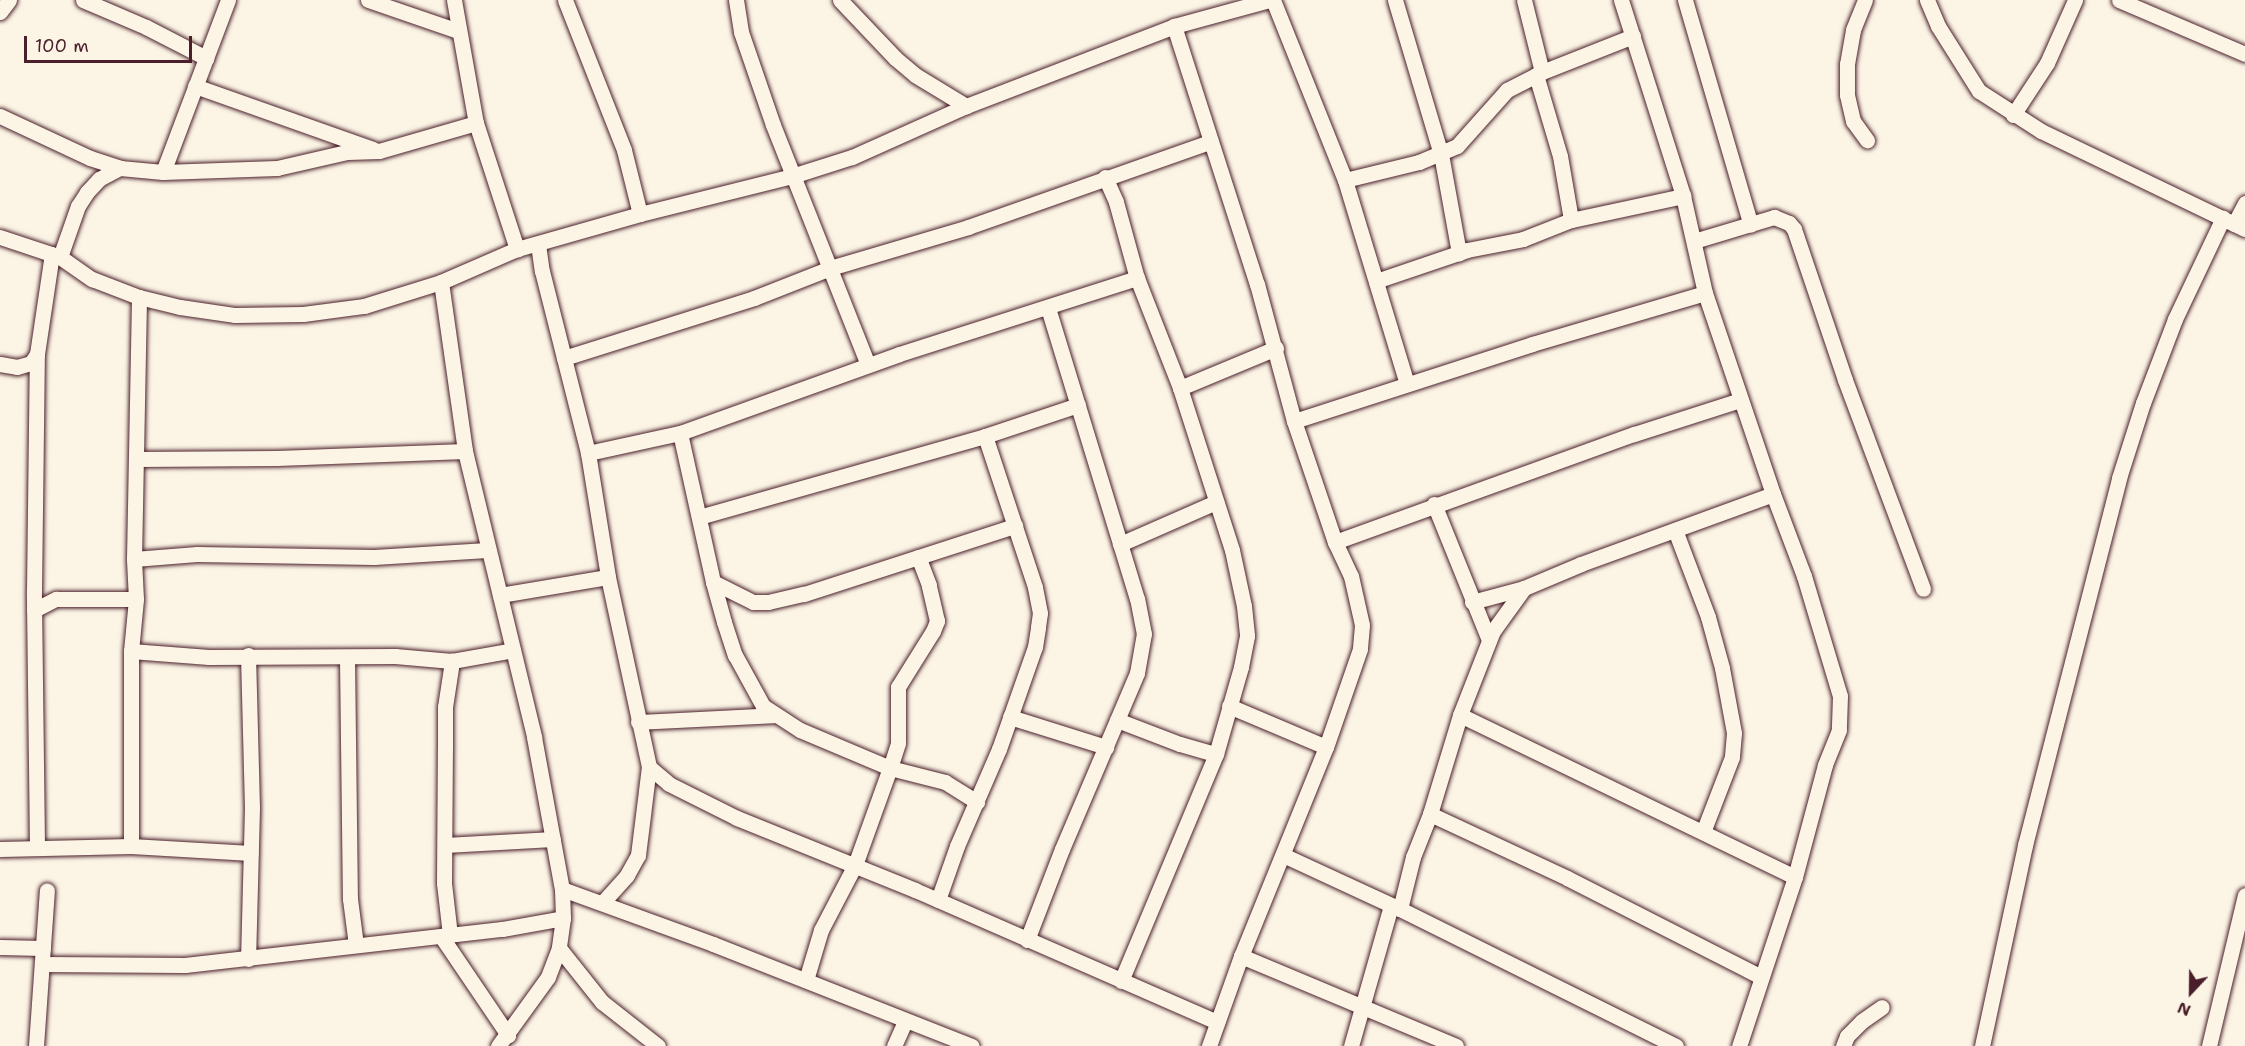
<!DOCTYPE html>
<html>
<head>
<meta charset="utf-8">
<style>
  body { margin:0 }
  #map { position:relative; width:2245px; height:1046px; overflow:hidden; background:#fcf5e5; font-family:"Shantell Sans",sans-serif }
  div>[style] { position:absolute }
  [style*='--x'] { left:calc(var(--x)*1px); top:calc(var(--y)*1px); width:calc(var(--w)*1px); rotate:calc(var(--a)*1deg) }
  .roads { filter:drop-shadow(0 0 2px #4a1f2b) drop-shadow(0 0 2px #4a1f2b) }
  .minor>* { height:15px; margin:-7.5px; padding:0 7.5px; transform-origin:7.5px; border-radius:7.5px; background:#fcf5e5 }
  span { translate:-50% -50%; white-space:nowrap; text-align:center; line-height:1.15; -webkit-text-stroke:5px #fcf5e5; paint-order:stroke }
  .north { position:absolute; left:2161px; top:962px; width:60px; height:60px; -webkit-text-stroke:4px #fcf5e5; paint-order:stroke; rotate:202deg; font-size:16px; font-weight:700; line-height:24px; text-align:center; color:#4a1f2b }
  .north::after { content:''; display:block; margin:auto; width:21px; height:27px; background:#4a1f2b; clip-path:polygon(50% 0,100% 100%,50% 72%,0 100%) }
  .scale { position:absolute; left:24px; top:36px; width:168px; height:27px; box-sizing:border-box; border:3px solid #4a1f2b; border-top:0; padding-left:8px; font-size:18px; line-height:21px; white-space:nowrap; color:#4a1f2b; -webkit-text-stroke:4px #fcf5e5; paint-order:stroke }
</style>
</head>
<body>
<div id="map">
  <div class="roads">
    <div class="minor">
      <div style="--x:83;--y:0;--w:69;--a:23.2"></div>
      <div style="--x:146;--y:27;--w:68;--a:27.3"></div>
      <div style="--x:368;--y:0;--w:95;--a:19"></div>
      <div style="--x:454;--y:0;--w:125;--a:79.9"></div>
      <div style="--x:476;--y:123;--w:133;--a:72"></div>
      <div style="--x:565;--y:0;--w:161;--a:68.5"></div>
      <div style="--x:624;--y:150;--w:66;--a:76"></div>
      <div style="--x:736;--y:0;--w:32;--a:81"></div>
      <div style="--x:741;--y:32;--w:98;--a:71"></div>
      <div style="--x:773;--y:125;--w:258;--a:68.4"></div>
      <div style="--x:840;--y:0;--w:80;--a:46.5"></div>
      <div style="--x:895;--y:58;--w:26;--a:40"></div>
      <div style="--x:915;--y:75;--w:60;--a:31.3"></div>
      <div style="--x:1273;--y:0;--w:194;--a:68.2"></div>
      <div style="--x:1345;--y:180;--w:213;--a:73.1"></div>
      <div style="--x:1395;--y:0;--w:161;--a:73.4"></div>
      <div style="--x:1441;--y:154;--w:101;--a:79.7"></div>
      <div style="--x:1524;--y:0;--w:74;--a:76"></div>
      <div style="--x:1621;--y:0;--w:206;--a:72.4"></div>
      <div style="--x:1683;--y:196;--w:99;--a:77.2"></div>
      <div style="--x:1705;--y:293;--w:212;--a:71.3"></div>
      <div style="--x:1773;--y:494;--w:88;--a:69.3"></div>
      <div style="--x:1804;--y:576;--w:125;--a:73.3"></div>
      <div style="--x:1840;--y:696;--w:34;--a:92"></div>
      <div style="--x:1839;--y:730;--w:38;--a:112"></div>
      <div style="--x:1825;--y:765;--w:116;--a:105"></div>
      <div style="--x:1795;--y:877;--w:178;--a:108.3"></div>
      <div style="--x:1685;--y:0;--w:234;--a:73.7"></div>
      <div style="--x:1865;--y:0;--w:32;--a:112"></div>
      <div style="--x:1853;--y:30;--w:35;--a:100"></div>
      <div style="--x:1847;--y:64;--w:31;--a:90"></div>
      <div style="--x:1847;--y:95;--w:27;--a:77"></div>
      <div style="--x:1853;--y:121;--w:24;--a:54"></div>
      <div style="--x:1927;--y:0;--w:28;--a:67"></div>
      <div style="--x:1938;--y:26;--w:77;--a:57.8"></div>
      <div style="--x:1979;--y:91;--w:74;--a:32.8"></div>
      <div style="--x:2041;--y:131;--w:226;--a:25.7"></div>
      <div style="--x:2119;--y:0;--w:137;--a:23.2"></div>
      <div style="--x:0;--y:12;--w:15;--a:-53"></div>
      <div style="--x:1174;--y:26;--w:271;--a:72.2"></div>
      <div style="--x:1257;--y:284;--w:142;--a:74.9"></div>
      <div style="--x:1294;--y:421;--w:128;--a:71.3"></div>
      <div style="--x:1335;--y:542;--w:38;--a:65"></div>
      <div style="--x:1351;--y:576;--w:50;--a:77.3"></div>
      <div style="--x:1362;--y:625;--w:24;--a:95"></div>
      <div style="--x:1360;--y:649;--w:104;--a:109.1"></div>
      <div style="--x:1326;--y:747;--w:226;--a:112.1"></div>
      <div style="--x:1241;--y:956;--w:96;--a:109.6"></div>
      <div style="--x:1536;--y:75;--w:84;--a:73.5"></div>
      <div style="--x:1560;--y:156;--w:65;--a:80.2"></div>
      <div style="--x:195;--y:86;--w:189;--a:19.5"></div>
      <div style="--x:2013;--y:115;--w:62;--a:-56.8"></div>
      <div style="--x:2047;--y:63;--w:69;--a:-66"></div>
      <div style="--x:0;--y:116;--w:99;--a:25"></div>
      <div style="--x:90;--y:158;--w:32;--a:18"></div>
      <div style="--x:163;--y:172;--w:184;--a:-69.3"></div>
      <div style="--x:1105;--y:177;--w:27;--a:66"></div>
      <div style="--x:1116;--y:202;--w:79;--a:74.6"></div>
      <div style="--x:1137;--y:278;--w:118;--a:68.6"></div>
      <div style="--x:1180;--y:388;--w:170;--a:72.2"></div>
      <div style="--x:1232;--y:550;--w:57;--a:77.9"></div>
      <div style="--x:1244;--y:606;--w:30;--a:84"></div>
      <div style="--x:1247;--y:636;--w:32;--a:101"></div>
      <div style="--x:1241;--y:667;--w:91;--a:106"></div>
      <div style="--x:1216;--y:754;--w:246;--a:112.7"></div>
      <div style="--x:1345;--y:180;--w:76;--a:-13.7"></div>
      <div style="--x:1419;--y:162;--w:41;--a:-22.8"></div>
      <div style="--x:1457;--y:146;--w:75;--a:-48.2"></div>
      <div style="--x:1507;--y:90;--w:39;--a:-27"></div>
      <div style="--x:1542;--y:72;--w:98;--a:-21.6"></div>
      <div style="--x:2234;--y:224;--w:24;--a:-62"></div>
      <div style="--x:0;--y:237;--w:63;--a:18.4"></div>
      <div style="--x:60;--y:257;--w:39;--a:35"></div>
      <div style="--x:92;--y:279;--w:50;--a:21"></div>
      <div style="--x:139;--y:297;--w:42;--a:13.7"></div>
      <div style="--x:180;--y:307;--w:56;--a:8.3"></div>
      <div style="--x:235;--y:315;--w:68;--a:-0.8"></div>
      <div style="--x:303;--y:314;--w:62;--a:-7.5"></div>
      <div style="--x:364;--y:306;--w:81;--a:-17.3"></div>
      <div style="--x:441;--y:282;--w:83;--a:-23.5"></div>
      <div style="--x:517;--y:249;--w:128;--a:-15.9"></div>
      <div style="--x:640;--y:214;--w:157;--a:-14"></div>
      <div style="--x:792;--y:176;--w:63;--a:-17.6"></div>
      <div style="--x:852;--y:157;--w:125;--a:-24.1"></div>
      <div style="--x:966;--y:106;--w:223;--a:-21"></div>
      <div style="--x:1174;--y:26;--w:98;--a:-15.3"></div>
      <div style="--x:1694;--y:241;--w:84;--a:-16.7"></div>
      <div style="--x:1774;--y:217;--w:16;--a:22"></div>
      <div style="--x:1789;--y:223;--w:8;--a:50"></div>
      <div style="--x:1794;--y:229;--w:159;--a:71.3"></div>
      <div style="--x:1845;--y:380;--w:223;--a:69.5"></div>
      <div style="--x:538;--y:244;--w:27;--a:82"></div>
      <div style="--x:542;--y:271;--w:188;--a:75.8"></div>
      <div style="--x:588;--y:453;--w:126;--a:80.8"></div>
      <div style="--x:608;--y:577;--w:194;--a:77.8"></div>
      <div style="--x:649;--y:767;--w:26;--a:40"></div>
      <div style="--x:669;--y:784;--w:76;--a:26.6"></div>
      <div style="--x:737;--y:818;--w:192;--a:22"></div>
      <div style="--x:915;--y:890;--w:330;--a:23.6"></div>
      <div style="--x:60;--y:257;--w:54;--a:-70.6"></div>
      <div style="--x:78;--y:206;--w:17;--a:-57"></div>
      <div style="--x:87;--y:192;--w:18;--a:-47"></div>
      <div style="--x:99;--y:179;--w:24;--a:-28"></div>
      <div style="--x:120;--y:168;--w:43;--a:5.3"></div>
      <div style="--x:163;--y:172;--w:114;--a:-2"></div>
      <div style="--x:277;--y:168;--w:72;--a:-12.9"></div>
      <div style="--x:347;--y:152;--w:32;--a:-2"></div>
      <div style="--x:379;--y:151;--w:101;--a:-16.1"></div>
      <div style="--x:1376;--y:281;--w:96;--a:-18.8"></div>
      <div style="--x:1467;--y:250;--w:57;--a:-11.1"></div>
      <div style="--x:1523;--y:239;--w:52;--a:-21.6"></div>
      <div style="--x:1571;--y:220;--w:115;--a:-12.1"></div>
      <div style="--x:441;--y:282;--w:171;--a:81.9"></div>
      <div style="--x:465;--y:451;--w:294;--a:76.4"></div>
      <div style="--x:534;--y:737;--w:155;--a:79.6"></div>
      <div style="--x:562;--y:889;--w:29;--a:88"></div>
      <div style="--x:563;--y:918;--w:30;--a:98"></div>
      <div style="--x:559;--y:948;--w:31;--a:111"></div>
      <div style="--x:548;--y:977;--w:85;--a:125.9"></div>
      <div style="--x:564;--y:358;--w:199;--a:-17.5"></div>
      <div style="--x:754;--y:298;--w:82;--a:-21.5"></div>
      <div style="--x:830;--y:268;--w:144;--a:-16.5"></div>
      <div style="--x:968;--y:227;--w:256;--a:-19.4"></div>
      <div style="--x:0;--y:364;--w:17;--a:10"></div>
      <div style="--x:17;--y:367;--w:15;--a:-16"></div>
      <div style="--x:31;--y:363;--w:11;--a:-56"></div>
      <div style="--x:37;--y:354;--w:101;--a:-81.5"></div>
      <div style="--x:1180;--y:388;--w:104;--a:-22.6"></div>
      <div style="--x:1294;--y:421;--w:250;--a:-17.9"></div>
      <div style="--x:1532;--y:344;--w:180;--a:-16.4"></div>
      <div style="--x:680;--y:433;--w:153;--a:77.5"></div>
      <div style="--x:713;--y:582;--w:41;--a:74.6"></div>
      <div style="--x:724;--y:622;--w:35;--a:72"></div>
      <div style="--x:735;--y:655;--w:58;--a:61.2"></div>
      <div style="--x:763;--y:706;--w:44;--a:33"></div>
      <div style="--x:800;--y:730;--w:98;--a:22.9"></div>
      <div style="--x:890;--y:768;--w:57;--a:14.3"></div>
      <div style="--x:945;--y:782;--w:38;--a:32"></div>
      <div style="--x:588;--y:453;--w:94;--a:-12.3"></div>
      <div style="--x:680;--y:433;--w:233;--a:-19.8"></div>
      <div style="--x:899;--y:354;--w:250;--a:-17.7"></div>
      <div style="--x:137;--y:459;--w:140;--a:-0.4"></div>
      <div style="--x:277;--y:458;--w:188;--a:-2.1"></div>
      <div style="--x:1434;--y:504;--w:147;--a:68"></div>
      <div style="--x:699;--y:517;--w:297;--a:-15.8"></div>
      <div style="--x:985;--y:436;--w:98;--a:-18.4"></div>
      <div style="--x:1675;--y:530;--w:93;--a:69.2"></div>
      <div style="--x:1708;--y:617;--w:53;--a:74.6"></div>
      <div style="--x:1722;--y:668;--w:66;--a:79.5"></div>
      <div style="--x:1734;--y:733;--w:24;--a:95"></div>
      <div style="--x:1732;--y:757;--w:80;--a:111.1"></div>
      <div style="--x:1335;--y:542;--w:318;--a:-19.9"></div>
      <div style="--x:1634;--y:434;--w:111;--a:-17.8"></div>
      <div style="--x:1120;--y:544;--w:105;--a:-23.6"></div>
      <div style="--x:134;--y:559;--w:63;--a:-4.5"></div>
      <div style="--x:197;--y:554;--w:177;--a:1"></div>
      <div style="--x:374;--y:557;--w:113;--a:-3.5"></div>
      <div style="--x:713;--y:582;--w:45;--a:26.6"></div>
      <div style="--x:753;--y:602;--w:15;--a:0"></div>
      <div style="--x:768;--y:602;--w:37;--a:-13"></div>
      <div style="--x:804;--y:594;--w:222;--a:-17.9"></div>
      <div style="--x:500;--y:595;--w:109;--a:-9.5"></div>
      <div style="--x:1472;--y:602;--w:54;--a:-15.1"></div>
      <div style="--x:34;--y:610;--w:25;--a:-27"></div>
      <div style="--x:56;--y:599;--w:80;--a:0"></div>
      <div style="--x:131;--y:651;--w:78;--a:4.4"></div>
      <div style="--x:209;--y:657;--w:186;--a:-0.3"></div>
      <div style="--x:395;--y:656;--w:57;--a:5"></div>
      <div style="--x:452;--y:661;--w:62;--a:-10.2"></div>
      <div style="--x:248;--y:655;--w:153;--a:88.5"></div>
      <div style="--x:252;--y:808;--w:151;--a:91.5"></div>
      <div style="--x:347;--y:658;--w:241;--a:89.3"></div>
      <div style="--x:350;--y:899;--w:46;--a:82.6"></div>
      <div style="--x:1229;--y:706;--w:105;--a:22.9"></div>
      <div style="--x:1460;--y:715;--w:372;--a:25.8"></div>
      <div style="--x:1010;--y:717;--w:101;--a:17.4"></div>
      <div style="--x:1117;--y:720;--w:67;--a:20.9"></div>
      <div style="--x:1180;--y:744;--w:37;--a:16"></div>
      <div style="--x:638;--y:722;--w:137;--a:-2.9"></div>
      <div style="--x:1430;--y:814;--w:151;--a:25"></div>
      <div style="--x:1567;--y:878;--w:218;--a:27"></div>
      <div style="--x:445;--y:845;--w:108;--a:-3.2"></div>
      <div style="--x:131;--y:846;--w:195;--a:-90"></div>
      <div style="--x:131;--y:651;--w:52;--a:-84.5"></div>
      <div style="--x:136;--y:599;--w:40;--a:-92.9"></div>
      <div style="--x:134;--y:559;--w:262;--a:-88.9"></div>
      <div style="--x:37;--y:847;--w:256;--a:-90.7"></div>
      <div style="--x:34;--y:591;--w:237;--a:-89.3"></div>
      <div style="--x:0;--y:849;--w:131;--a:-1.3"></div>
      <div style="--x:131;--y:846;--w:120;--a:3.3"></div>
      <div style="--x:1283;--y:855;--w:129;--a:24.8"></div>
      <div style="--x:1400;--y:909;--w:308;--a:26.4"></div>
      <div style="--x:562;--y:889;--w:161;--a:20"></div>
      <div style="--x:713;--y:944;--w:278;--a:21.5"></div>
      <div style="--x:938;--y:900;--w:57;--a:-70.6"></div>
      <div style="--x:957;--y:846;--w:106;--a:-66.6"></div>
      <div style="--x:999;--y:749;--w:108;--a:-70.6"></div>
      <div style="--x:1035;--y:647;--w:20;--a:-81"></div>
      <div style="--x:1038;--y:627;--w:14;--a:-82"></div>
      <div style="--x:1040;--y:613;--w:26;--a:-101"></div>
      <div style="--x:1035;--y:587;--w:159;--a:-108.3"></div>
      <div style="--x:603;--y:902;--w:36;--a:-48"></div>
      <div style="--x:627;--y:875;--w:23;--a:-61"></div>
      <div style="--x:638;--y:855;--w:89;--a:-82.9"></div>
      <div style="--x:1400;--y:909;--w:54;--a:-76"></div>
      <div style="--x:1413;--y:857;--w:46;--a:-68.4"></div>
      <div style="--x:1430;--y:814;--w:103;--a:-73.1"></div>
      <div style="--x:1460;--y:715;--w:90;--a:-68.6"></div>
      <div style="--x:1493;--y:631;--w:53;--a:-54.2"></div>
      <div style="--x:1524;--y:588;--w:62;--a:-22.8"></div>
      <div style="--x:1581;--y:564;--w:204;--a:-20"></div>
      <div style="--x:450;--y:935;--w:52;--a:-96.6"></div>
      <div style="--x:444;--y:883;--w:135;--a:-89.6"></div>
      <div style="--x:445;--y:748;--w:41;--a:-90"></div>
      <div style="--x:445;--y:707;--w:47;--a:-81.3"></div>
      <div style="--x:441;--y:936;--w:120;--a:55.9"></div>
      <div style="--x:1027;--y:940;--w:97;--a:-69"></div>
      <div style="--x:1062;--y:849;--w:191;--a:-66.9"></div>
      <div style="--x:1137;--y:673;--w:40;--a:-80"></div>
      <div style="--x:1144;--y:634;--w:36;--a:-101"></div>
      <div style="--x:1137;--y:599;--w:304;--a:-107"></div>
      <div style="--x:0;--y:947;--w:43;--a:1.3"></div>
      <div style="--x:559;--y:948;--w:69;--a:51.5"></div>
      <div style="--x:602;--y:1002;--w:71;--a:38.2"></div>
      <div style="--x:1241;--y:956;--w:233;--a:22.7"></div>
      <div style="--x:42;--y:964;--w:143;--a:0.4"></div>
      <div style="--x:185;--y:965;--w:319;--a:-6.5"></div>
      <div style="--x:502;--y:929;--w:62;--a:-10.2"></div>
      <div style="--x:806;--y:980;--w:52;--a:-73.3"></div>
      <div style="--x:821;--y:930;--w:73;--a:-62.4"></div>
      <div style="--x:855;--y:865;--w:103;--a:-70.2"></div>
      <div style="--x:890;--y:768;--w:26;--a:-72"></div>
      <div style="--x:898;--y:743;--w:56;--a:-90"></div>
      <div style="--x:898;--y:687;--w:66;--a:-58"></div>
      <div style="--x:933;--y:631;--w:11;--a:-68"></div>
      <div style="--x:937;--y:621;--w:37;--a:-103"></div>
      <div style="--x:929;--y:585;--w:30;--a:-111"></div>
      <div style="--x:36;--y:1046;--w:156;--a:-86"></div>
      <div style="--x:894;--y:1046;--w:27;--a:-66"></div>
      <div style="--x:1351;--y:1046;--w:146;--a:-74.1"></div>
      <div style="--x:1843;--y:1046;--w:11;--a:-68"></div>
      <div style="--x:1847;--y:1036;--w:21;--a:-45"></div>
      <div style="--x:1862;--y:1021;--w:24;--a:-35"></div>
      <div style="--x:1982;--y:1046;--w:206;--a:-77.9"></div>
      <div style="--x:2025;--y:845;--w:379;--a:-75.6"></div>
      <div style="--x:2119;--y:478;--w:79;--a:-72.3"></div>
      <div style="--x:2143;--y:403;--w:90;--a:-69.1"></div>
      <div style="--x:2175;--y:319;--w:112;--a:-64.6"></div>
      <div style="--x:2209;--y:1046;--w:155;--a:-76.6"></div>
    </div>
  </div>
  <div class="north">N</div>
  <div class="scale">100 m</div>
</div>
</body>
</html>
